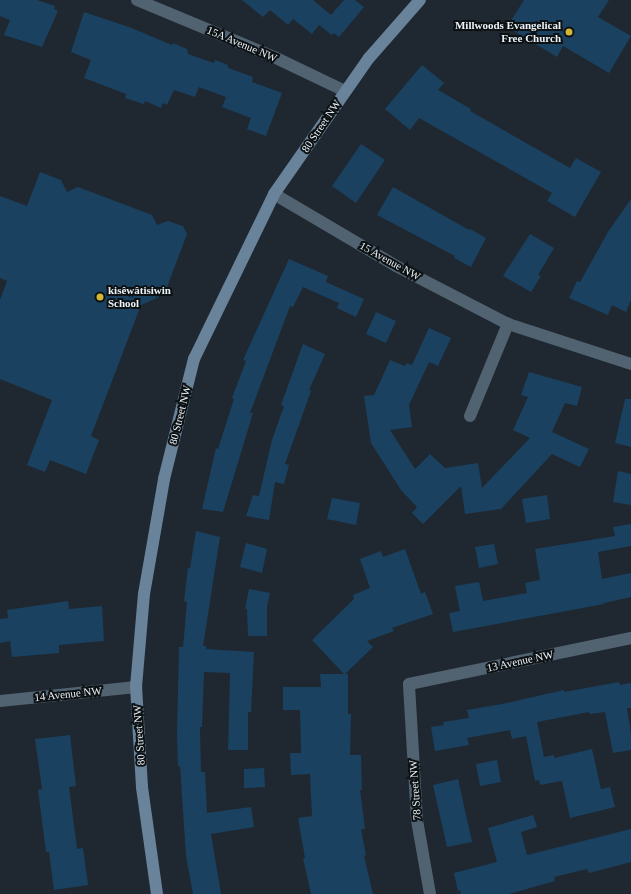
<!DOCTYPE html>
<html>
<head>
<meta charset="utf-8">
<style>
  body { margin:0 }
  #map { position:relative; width:631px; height:894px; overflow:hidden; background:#1f2831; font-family:Georgia,serif }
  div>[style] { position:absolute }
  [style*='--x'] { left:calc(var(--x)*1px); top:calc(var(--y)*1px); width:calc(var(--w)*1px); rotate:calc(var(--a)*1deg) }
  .building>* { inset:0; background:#1a4160 }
  .street>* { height:12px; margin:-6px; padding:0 6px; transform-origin:6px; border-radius:6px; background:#516271 }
  .secondary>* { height:12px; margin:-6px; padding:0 6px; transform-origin:6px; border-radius:6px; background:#68839a }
  .dots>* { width:11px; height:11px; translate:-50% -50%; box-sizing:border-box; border:2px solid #0c1114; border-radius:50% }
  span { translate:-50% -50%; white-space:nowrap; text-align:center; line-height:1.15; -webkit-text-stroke:4px #0c1114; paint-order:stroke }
  .poi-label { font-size:11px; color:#ebf2f7; font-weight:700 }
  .right { translate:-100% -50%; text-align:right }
  .left { translate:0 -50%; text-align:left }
  .street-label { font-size:11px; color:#ebf2f7 }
</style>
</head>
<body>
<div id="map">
  <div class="building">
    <div style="clip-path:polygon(0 0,37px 0,55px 6px,54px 9px,58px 11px,42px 47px,4px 35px,10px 20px,0 16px)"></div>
    <div style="clip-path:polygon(242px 0,313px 0,331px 15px,344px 0,355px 0,364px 7px,339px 37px,334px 33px,332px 35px,319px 25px,312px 34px,293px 19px,288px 25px,270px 10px,263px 17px)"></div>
    <div style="clip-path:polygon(524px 0,609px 0,598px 17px,631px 36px,609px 73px,563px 46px,557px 57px,507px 27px)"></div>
    <div style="clip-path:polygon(84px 12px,129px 27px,172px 45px,173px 43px,187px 49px,188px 54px,214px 63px,215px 60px,228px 65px,227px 67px,231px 69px,253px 77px,252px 82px,282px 93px,266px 136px,247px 129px,251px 118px,222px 107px,226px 97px,199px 87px,195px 97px,174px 90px,167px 105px,163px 103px,161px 108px,145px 101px,144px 104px,125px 98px,126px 94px,84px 78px,91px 60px,71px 52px)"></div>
    <div style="clip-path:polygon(422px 65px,444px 83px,438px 90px,471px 109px,470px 111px,570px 168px,576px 158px,601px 172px,575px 217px,547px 201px,552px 193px,419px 118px,410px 130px,385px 109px)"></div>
    <div style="clip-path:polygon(361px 144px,385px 160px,356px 203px,332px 186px)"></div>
    <div style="clip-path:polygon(40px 172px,61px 180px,67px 192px,78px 187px,152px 215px,157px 225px,168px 221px,183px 226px,187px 234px,164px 295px,141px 305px,91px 436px,99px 440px,86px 474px,50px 460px,45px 472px,27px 465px,52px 400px,0 379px,0 300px,7px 281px,0 278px,0 196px,27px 206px)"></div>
    <div style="clip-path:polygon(393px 187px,469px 230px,470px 229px,486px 238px,471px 267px,454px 258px,455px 256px,377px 215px)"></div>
    <div style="clip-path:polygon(631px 199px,631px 300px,626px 312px,612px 305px,608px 315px,569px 298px,577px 281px,580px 282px,608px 232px)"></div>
    <div style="clip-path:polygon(530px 234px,554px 248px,538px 275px,541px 276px,531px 292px,503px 276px)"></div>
    <div style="clip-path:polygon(289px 259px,328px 276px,326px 282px,364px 299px,356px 317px,337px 308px,339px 303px,303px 287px,293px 307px,290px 306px,250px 413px,253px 413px,223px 512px,202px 509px,216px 448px,218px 449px,234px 399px,232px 398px,246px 361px,243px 360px)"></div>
    <div style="clip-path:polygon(376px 312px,396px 321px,386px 343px,366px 334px)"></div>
    <div style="clip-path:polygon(429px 328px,451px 338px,438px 366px,429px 362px,409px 405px,412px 427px,390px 430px,415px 469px,430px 454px,445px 468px,478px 463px,482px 488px,530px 438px,513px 430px,528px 397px,521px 395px,529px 372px,582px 387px,577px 406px,565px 403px,552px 432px,589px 449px,580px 467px,552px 454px,501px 509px,465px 514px,461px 486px,423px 524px,412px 513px,417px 507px,401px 490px,371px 443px,364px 396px,374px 395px,390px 360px,405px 366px,407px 363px,412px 365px)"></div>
    <div style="clip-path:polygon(303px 344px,325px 354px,309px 390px,311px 391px,285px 464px,289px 465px,284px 484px,275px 482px,269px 520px,246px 516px,253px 495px,259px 496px,272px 440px,284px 406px,281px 405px)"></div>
    <div style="clip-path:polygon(625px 399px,631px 399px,631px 447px,615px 443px)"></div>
    <div style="clip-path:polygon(618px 471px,631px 474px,631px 505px,613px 502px)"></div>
    <div style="clip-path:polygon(547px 495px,550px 519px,526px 523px,522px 499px)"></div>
    <div style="clip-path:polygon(332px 498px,360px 503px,356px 525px,327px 519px)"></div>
    <div style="clip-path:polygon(631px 524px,631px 546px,598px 552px,602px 579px,631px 573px,631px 597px,604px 603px,604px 604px,453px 632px,449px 613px,460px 611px,455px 586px,479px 582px,483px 601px,527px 593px,525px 583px,540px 580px,535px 549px,615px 536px,613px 527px)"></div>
    <div style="clip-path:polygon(196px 531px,220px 537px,203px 646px,206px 646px,206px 649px,254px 652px,251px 712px,248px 712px,248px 750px,228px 750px,230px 673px,204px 672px,202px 727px,200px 727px,201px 772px,205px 772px,207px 813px,251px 807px,254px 827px,211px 834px,221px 894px,193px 894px,186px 856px,180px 766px,178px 767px,177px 733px,179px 647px,183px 647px,187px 602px,184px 601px,188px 568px,190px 568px)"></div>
    <div style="clip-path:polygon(246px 543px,267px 549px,262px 573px,240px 567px)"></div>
    <div style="clip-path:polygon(494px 544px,498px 564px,479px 568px,475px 547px)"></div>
    <div style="clip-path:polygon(405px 549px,421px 594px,425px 592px,433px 614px,392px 628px,394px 631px,367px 641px,373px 647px,345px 674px,348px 674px,348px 714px,351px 714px,350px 755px,361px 755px,362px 790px,360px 790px,365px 829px,361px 829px,366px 855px,364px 856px,373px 894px,311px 894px,303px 858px,305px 858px,298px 818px,312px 816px,310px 774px,291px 775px,290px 753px,301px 753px,300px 710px,283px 710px,283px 687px,321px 687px,320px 674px,344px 674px,312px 640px,354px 599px,353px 595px,370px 588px,360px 559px,381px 551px,383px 557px)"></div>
    <div style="clip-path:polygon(249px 589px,270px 593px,267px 607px,267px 636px,248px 636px,247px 609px,245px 609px)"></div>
    <div style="clip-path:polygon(68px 601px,69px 609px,102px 606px,104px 641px,59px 645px,59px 653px,12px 657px,10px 641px,0 643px,0 619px,8px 618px,7px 610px)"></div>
    <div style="clip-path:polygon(619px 682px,620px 685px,631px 683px,631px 708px,627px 708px,631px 734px,631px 750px,613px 753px,605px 712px,590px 714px,589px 712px,537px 722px,544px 757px,554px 755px,554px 758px,592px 749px,601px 789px,610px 787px,615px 807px,570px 818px,562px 781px,540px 785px,539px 780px,535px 781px,526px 736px,512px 739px,510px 730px,467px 738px,469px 745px,435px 751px,431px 727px,444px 725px,443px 722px,469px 718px,467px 710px,502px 704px,564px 690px,564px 692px)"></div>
    <div style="clip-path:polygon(70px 735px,76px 786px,69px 787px,72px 810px,77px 849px,83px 848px,88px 885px,54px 890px,49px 852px,46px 852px,38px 790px,42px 789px,35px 739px)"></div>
    <div style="clip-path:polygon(497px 760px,501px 782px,480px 786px,476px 764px)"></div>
    <div style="clip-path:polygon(264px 768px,265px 787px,244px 788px,244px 769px)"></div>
    <div style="clip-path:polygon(458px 779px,472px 842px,447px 847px,433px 785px)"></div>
    <div style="clip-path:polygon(533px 815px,537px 827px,521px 832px,527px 855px,631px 829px,631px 862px,589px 873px,587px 869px,554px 877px,555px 881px,509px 894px,461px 894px,460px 890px,458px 891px,454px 873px,497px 862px,488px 828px)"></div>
  </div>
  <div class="street">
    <div style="--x:137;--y:0;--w:148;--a:22.6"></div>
    <div style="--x:274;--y:57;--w:79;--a:25.6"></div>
    <div style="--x:274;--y:194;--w:142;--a:30.5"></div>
    <div style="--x:396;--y:266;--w:126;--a:27.4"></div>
    <div style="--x:508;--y:324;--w:129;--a:18"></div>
    <div style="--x:470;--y:416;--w:100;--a:-67.6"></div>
    <div style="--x:0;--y:701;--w:137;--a:-5.9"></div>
    <div style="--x:430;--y:894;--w:75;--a:-100"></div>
    <div style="--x:417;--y:820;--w:136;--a:-93.4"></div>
    <div style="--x:409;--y:684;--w:227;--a:-11.7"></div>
  </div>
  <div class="secondary">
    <div style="--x:157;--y:894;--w:108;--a:-98"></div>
    <div style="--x:142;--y:787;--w:100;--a:-93.4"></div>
    <div style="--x:136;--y:687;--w:93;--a:-85.1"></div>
    <div style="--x:144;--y:594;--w:117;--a:-80.1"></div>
    <div style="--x:164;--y:479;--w:124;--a:-76"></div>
    <div style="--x:194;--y:359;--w:183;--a:-64.1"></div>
    <div style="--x:274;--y:194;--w:166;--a:-55.1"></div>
    <div style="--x:369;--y:58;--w:77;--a:-48.7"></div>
  </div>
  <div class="dots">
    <div style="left:569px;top:32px;background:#d2b736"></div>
    <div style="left:100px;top:297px;background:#d2b736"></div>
  </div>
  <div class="poi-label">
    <span class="right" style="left:561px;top:32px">Millwoods Evangelical<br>Free Church</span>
    <span class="left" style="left:108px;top:297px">kisêwâtisiwin<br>School</span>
  </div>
  <div class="street-label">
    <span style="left:242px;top:44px;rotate:23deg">15A Avenue NW</span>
    <span style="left:321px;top:126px;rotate:-56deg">80 Street NW</span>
    <span style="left:390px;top:261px;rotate:29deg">15 Avenue NW</span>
    <span style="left:180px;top:415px;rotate:-76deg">80 Street NW</span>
    <span style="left:520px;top:661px;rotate:-12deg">13 Avenue NW</span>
    <span style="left:68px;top:694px;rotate:-6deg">14 Avenue NW</span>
    <span style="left:139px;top:735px;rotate:-94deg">80 Street NW</span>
    <span style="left:415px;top:790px;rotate:-94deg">78 Street NW</span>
  </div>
</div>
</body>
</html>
